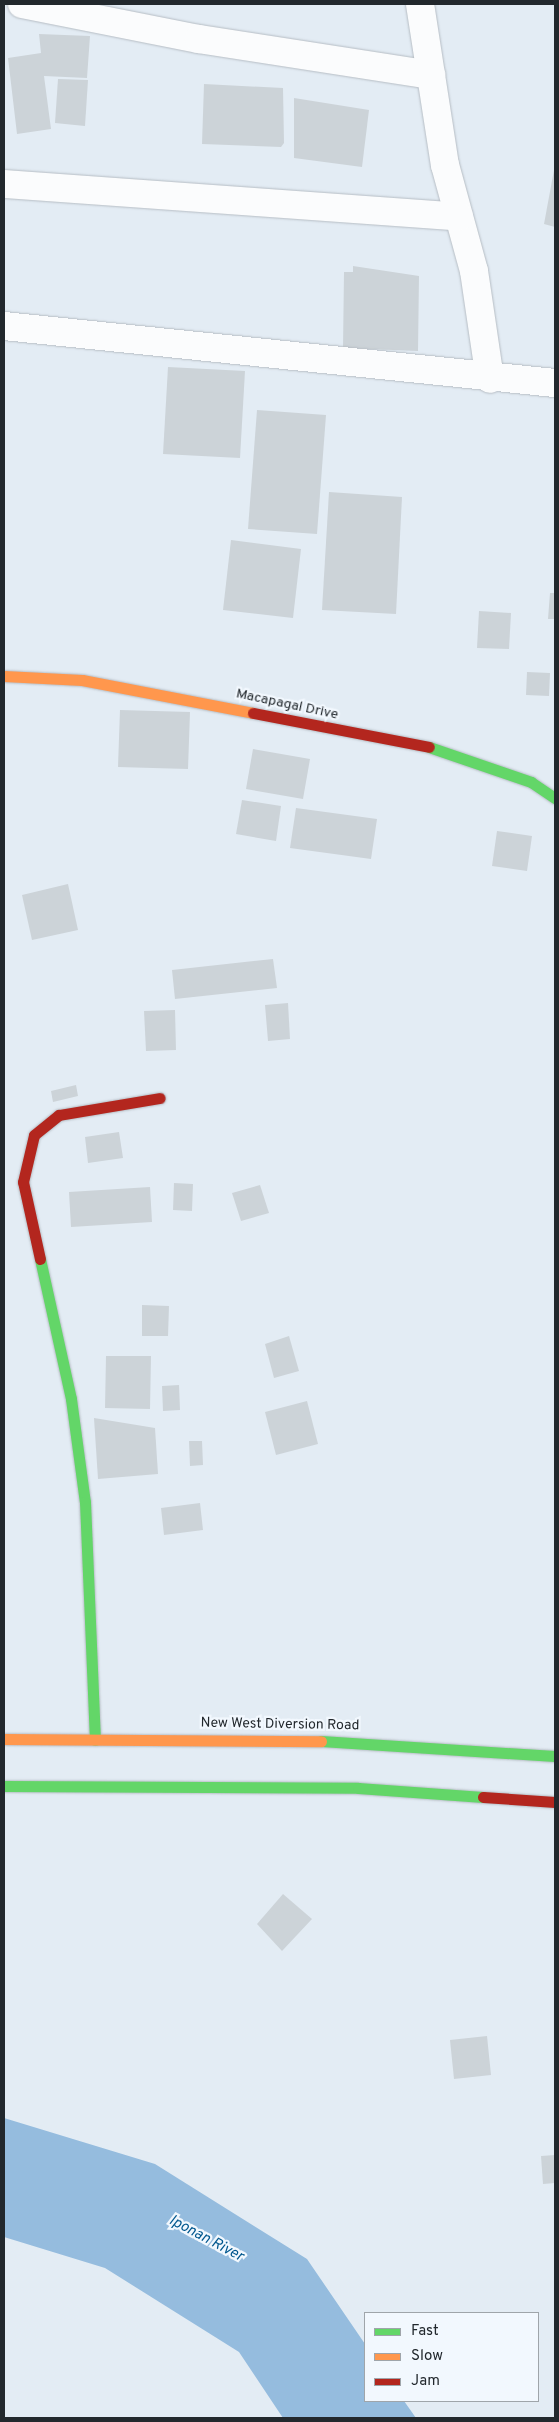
<!DOCTYPE html>
<html>
<head>
<meta charset="utf-8">
<style>
  body { margin:0 }
  #map { position:relative; width:559px; height:2422px; overflow:hidden; background:#e3ecf4; font-family:Overpass,sans-serif }
  div>[style] { position:absolute }
  [style*='--x'] { left:calc(var(--x)*1px); top:calc(var(--y)*1px); width:calc(var(--w)*1px); rotate:calc(var(--a)*1deg) }
  .water>* { inset:0; background:#95bcde }
  .building>* { inset:0; background:#ccd3d8 }
  .roads { filter:drop-shadow(0 0 1px #b6bdc4) drop-shadow(0 0 1px #b6bdc4) }
  .street>* { height:28px; margin:-14px; padding:0 14px; transform-origin:14px; border-radius:14px; background:#fbfcfd }
  .fast>* { height:11px; margin:-5.5px; padding:0 5.5px; transform-origin:5.5px; border-radius:5.5px; background:#63d668 }
  .slow>* { height:11px; margin:-5.5px; padding:0 5.5px; transform-origin:5.5px; border-radius:5.5px; background:#ff974d }
  .jam>* { height:11px; margin:-5.5px; padding:0 5.5px; transform-origin:5.5px; border-radius:5.5px; background:#b3261e }
  span { translate:-50% -50%; white-space:nowrap; text-align:center; line-height:1.15; -webkit-text-stroke:4.5px #f2f8fe; paint-order:stroke }
  .street-label { font-size:14px; color:#22282d }
  .water-label { font-size:15px; color:#00578e; font-style:italic }
  .frame { position:absolute; inset:0; border:5px solid #22282d; pointer-events:none }
  .legend { position:absolute; left:364px; top:2312px; width:175px; height:90px; box-sizing:border-box; background:#f2f8fe; border:1px solid #9fa5aa; margin:0; padding:6px 9px; list-style:none; font-size:15px; color:#22282d }
  .legend li { display:flex; align-items:center; gap:10px; height:25px }
  .legend b { width:25px; border:1px solid #9fa5aa }
</style>
</head>
<body>
<div id="map">
  <div class="water">
    <div style="clip-path:polygon(4px 2118px,155px 2164px,307px 2259px,365px 2344px,365px 2401px,404px 2401px,416px 2418px,283px 2418px,239px 2352px,105px 2268px,4px 2237px)"></div>
  </div>
  <div class="building">
    <div style="clip-path:polygon(39px 34px,90px 36px,87px 78px,44px 76px,51px 129px,17px 134px,8px 58px,41px 53px)"></div>
    <div style="clip-path:polygon(58px 79px,88px 80px,85px 126px,55px 123px)"></div>
    <div style="clip-path:polygon(204px 84px,283px 88px,284px 143px,281px 147px,202px 144px)"></div>
    <div style="clip-path:polygon(294px 98px,369px 110px,362px 167px,294px 158px)"></div>
    <div style="clip-path:polygon(554px 170px,555px 170px,555px 227px,544px 224px)"></div>
    <div style="clip-path:polygon(353px 266px,419px 276px,418px 351px,343px 348px,344px 272px,353px 272px)"></div>
    <div style="clip-path:polygon(168px 367px,245px 371px,240px 458px,163px 454px)"></div>
    <div style="clip-path:polygon(257px 410px,326px 415px,317px 534px,248px 529px)"></div>
    <div style="clip-path:polygon(329px 492px,402px 497px,396px 614px,322px 610px)"></div>
    <div style="clip-path:polygon(231px 540px,301px 549px,293px 618px,223px 610px)"></div>
    <div style="clip-path:polygon(550px 593px,555px 593px,555px 619px,548px 619px)"></div>
    <div style="clip-path:polygon(479px 611px,511px 613px,509px 649px,477px 648px)"></div>
    <div style="clip-path:polygon(527px 672px,550px 673px,549px 696px,526px 695px)"></div>
    <div style="clip-path:polygon(120px 710px,190px 712px,188px 769px,118px 767px)"></div>
    <div style="clip-path:polygon(253px 749px,310px 759px,303px 799px,246px 789px)"></div>
    <div style="clip-path:polygon(242px 800px,281px 806px,276px 841px,236px 834px)"></div>
    <div style="clip-path:polygon(296px 808px,377px 819px,371px 859px,290px 848px)"></div>
    <div style="clip-path:polygon(497px 831px,532px 836px,527px 871px,492px 866px)"></div>
    <div style="clip-path:polygon(68px 884px,78px 930px,32px 940px,22px 895px)"></div>
    <div style="clip-path:polygon(273px 959px,277px 988px,175px 999px,172px 970px)"></div>
    <div style="clip-path:polygon(288px 1003px,290px 1039px,268px 1041px,265px 1005px)"></div>
    <div style="clip-path:polygon(175px 1010px,176px 1050px,146px 1051px,144px 1011px)"></div>
    <div style="clip-path:polygon(76px 1085px,78px 1096px,53px 1102px,51px 1091px)"></div>
    <div style="clip-path:polygon(119px 1132px,123px 1158px,88px 1163px,85px 1137px)"></div>
    <div style="clip-path:polygon(174px 1183px,193px 1184px,192px 1211px,173px 1210px)"></div>
    <div style="clip-path:polygon(260px 1185px,269px 1213px,241px 1221px,232px 1193px)"></div>
    <div style="clip-path:polygon(150px 1187px,152px 1222px,71px 1227px,69px 1192px)"></div>
    <div style="clip-path:polygon(142px 1305px,169px 1306px,168px 1336px,142px 1336px)"></div>
    <div style="clip-path:polygon(289px 1336px,299px 1371px,274px 1378px,265px 1344px)"></div>
    <div style="clip-path:polygon(106px 1356px,151px 1356px,150px 1409px,105px 1408px)"></div>
    <div style="clip-path:polygon(179px 1385px,180px 1410px,163px 1411px,162px 1386px)"></div>
    <div style="clip-path:polygon(307px 1401px,318px 1444px,276px 1455px,265px 1412px)"></div>
    <div style="clip-path:polygon(94px 1418px,155px 1428px,158px 1474px,98px 1479px)"></div>
    <div style="clip-path:polygon(189px 1441px,202px 1441px,203px 1465px,190px 1466px)"></div>
    <div style="clip-path:polygon(200px 1503px,203px 1530px,164px 1535px,161px 1508px)"></div>
    <div style="clip-path:polygon(283px 1894px,312px 1919px,282px 1951px,257px 1924px)"></div>
    <div style="clip-path:polygon(487px 2036px,491px 2075px,454px 2079px,450px 2040px)"></div>
    <div style="clip-path:polygon(555px 2155px,555px 2183px,543px 2184px,541px 2156px)"></div>
  </div>
  <div class="roads">
    <div class="street">
      <div style="--x:22;--y:4;--w:180;--a:11.2"></div>
      <div style="--x:199;--y:39;--w:235;--a:8.8"></div>
      <div style="--x:420;--y:4;--w:163;--a:81.2"></div>
      <div style="--x:445;--y:165;--w:110;--a:74.7"></div>
      <div style="--x:474;--y:271;--w:109;--a:81.6"></div>
      <div style="--x:4;--y:184;--w:456;--a:4.1"></div>
      <div style="--x:4;--y:326;--w:554;--a:5.91"></div>
    </div>
    <div class="fast">
      <div style="--x:429;--y:747;--w:108;--a:18.9"></div>
      <div style="--x:531;--y:782;--w:29;--a:34"></div>
      <div style="--x:40;--y:1259;--w:143;--a:77.5"></div>
      <div style="--x:71;--y:1399;--w:104;--a:82.3"></div>
      <div style="--x:85;--y:1502;--w:238;--a:87.6"></div>
      <div style="--x:321;--y:1741;--w:234;--a:3.7"></div>
      <div style="--x:4;--y:1786;--w:354;--a:0.3"></div>
      <div style="--x:358;--y:1788;--w:125;--a:4.1"></div>
    </div>
    <div class="slow">
      <div style="--x:4;--y:676;--w:78;--a:2.9"></div>
      <div style="--x:82;--y:680;--w:174;--a:10.9"></div>
      <div style="--x:4;--y:1739;--w:317;--a:0.4"></div>
    </div>
    <div class="jam">
      <div style="--x:253;--y:713;--w:179;--a:10.9"></div>
      <div style="--x:40;--y:1259;--w:79;--a:-102.4"></div>
      <div style="--x:23;--y:1182;--w:48;--a:-76.8"></div>
      <div style="--x:34;--y:1135;--w:32;--a:-39"></div>
      <div style="--x:59;--y:1115;--w:102;--a:-9.6"></div>
      <div style="--x:483;--y:1797;--w:72;--a:4"></div>
    </div>
  </div>
  <div class="street-label">
    <span style="left:287px;top:705px;rotate:12deg">Macapagal Drive</span>
    <span style="left:280px;top:1725px;rotate:1deg">New West Diversion Road</span>
  </div>
  <div class="water-label">
    <span style="left:206px;top:2239px;rotate:28deg">Iponan River</span>
  </div>
  <div class="frame"></div>
  <ul class="legend">
  <li><b style="height:6px;background:#63d668"></b>Fast</li>
  <li><b style="height:6px;background:#ff974d"></b>Slow</li>
  <li><b style="height:6px;background:#b3261e"></b>Jam</li>
  </ul>
</div>
</body>
</html>
